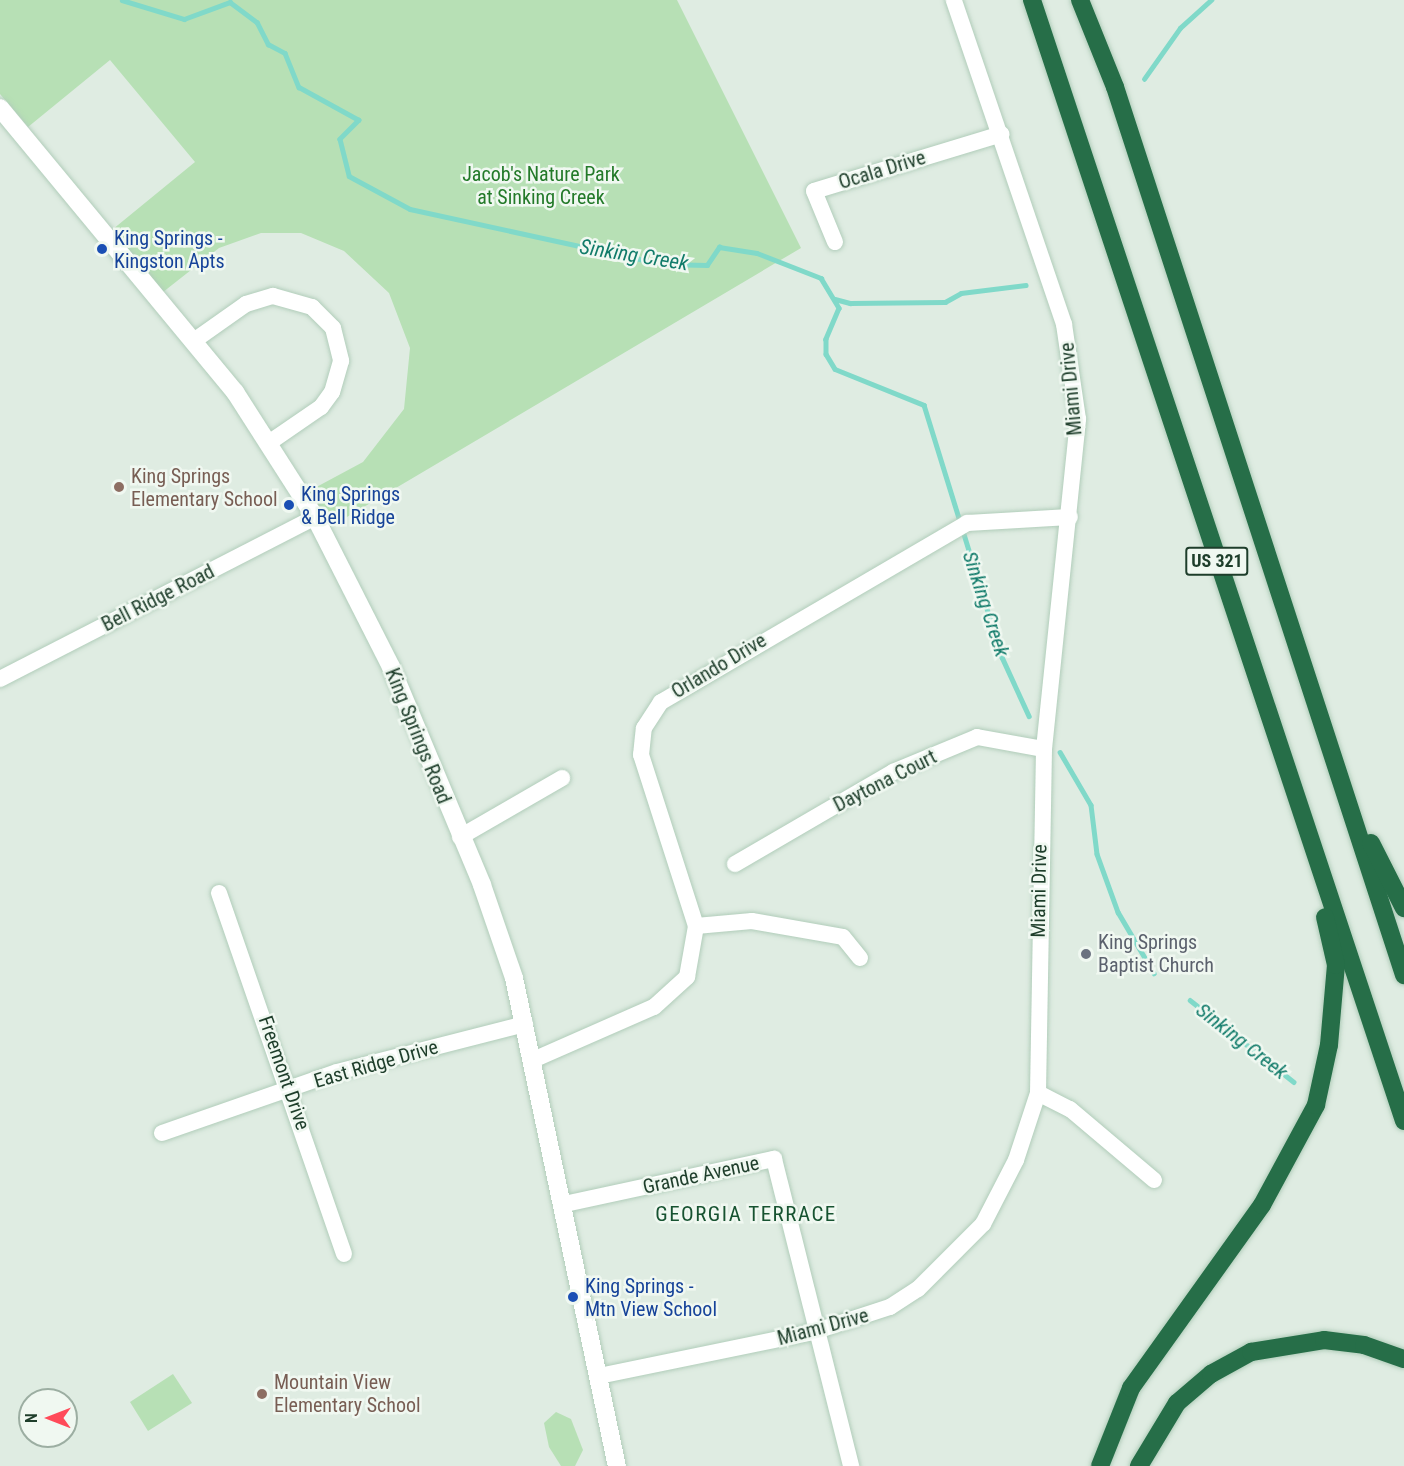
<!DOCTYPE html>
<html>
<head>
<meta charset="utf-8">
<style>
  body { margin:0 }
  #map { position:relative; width:1404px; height:1466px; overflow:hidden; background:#dfece2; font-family:"Roboto Condensed",sans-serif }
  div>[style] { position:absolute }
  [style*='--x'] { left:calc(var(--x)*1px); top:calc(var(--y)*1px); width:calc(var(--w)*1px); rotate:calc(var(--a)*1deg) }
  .green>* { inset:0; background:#b7e0b5 }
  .stream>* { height:4.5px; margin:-2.25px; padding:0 2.25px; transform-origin:2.25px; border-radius:2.25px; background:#80d9c9 }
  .roads { filter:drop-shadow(0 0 2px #b1cdba) drop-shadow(0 0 2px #b1cdba) }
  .street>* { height:16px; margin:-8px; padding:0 8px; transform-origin:8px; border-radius:8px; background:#fff }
  .secondary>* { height:18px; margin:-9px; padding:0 9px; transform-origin:9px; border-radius:9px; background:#fff }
  .highway>* { height:18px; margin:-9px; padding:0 9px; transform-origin:9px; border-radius:9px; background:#266e48 }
  .dots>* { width:16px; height:16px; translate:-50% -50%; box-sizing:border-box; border:3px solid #f0f8f1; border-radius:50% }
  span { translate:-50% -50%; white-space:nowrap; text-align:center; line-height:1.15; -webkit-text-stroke:5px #f0f8f1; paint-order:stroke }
  .shield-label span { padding:2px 4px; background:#f0f8f1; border:2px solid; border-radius:4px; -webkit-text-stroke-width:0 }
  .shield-label { font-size:18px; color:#1e3e2b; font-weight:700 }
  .street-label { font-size:20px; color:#1e3e2b }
  .park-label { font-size:20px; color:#237a29 }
  .transit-label { font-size:20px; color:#164399 }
  .left { translate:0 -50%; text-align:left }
  .education-label { font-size:20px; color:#785e54 }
  .worship-label { font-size:20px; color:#5b616d }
  .water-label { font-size:21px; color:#117b6a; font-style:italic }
  .neighbourhood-label { font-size:21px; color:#175331; letter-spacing:1.5px }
  .north { position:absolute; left:18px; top:1388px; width:60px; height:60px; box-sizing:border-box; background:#f0f8f1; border:2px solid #9caea2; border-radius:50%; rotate:270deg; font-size:16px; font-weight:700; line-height:24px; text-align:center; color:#1e3e2b }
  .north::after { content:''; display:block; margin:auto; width:21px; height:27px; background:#ff4a59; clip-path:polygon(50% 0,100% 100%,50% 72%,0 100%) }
</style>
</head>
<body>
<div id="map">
  <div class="green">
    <div style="clip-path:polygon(0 0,677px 0,801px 248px,330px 527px,309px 491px,363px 462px,404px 409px,410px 348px,389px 293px,344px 251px,301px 233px,261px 233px,219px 248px,158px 296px,107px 234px,195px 162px,110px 60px,28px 127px,0 94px)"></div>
    <div style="clip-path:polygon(173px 1374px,192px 1403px,148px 1431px,130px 1402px)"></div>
    <div style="clip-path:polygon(556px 1412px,571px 1419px,583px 1450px,575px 1466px,561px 1466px,549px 1447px,544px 1423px)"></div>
  </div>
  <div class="stream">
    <div style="--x:122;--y:0;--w:65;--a:17"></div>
    <div style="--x:184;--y:19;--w:49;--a:-20.3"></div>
    <div style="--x:230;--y:2;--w:34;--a:37"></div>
    <div style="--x:257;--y:22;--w:25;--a:63"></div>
    <div style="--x:268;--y:44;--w:19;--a:28"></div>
    <div style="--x:285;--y:53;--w:37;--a:68"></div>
    <div style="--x:299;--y:87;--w:68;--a:28.8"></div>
    <div style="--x:359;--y:120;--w:27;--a:135"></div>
    <div style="--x:340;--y:139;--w:38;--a:76"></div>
    <div style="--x:349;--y:176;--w:69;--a:28.4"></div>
    <div style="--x:410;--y:209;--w:258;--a:12.3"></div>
    <div style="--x:662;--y:264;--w:45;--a:1.3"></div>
    <div style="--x:707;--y:265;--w:22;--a:-56"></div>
    <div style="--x:719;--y:247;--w:38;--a:9"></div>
    <div style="--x:757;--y:253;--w:69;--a:21.3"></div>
    <div style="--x:821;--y:278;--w:35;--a:59"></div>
    <div style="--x:839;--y:308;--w:34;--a:113"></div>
    <div style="--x:826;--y:339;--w:15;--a:90"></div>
    <div style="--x:826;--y:354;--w:17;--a:59"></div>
    <div style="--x:835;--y:369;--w:96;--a:22"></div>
    <div style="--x:924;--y:405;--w:264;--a:72.8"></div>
    <div style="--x:1002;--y:657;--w:65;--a:65.4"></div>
    <div style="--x:1144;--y:79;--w:62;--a:-54.8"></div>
    <div style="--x:1180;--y:28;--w:42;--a:-42.1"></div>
    <div style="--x:835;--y:299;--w:16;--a:15"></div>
    <div style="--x:850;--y:303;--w:95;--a:-0.6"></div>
    <div style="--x:945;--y:302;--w:18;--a:-29"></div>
    <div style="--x:961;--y:293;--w:65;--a:-7"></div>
    <div style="--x:1060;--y:752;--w:61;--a:59.7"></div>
    <div style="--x:1091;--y:805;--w:49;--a:83"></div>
    <div style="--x:1097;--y:854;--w:62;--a:70.1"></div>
    <div style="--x:1118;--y:912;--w:71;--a:59.5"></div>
    <div style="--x:1190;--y:1000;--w:132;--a:38.3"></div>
  </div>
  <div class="roads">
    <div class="street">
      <div style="--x:835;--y:242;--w:55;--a:-112.4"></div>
      <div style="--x:814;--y:191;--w:196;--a:-16.9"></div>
      <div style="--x:195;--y:340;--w:62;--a:-35.2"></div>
      <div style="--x:246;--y:304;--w:28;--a:-17"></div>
      <div style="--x:273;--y:296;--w:41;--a:15.8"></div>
      <div style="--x:312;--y:307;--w:30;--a:45"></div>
      <div style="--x:333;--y:328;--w:34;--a:76"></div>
      <div style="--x:341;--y:361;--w:32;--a:106"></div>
      <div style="--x:332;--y:392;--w:19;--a:126"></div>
      <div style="--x:321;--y:407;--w:62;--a:145.5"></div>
      <div style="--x:0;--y:679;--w:354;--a:-27.2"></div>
      <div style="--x:460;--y:837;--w:118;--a:-30"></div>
      <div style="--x:735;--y:864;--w:183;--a:-30.2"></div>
      <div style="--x:893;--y:772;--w:91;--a:-22.6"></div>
      <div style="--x:977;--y:737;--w:68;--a:10.2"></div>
      <div style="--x:219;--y:893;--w:382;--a:70.9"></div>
      <div style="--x:696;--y:926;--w:56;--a:-5.1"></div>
      <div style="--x:752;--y:921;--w:92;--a:10"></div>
      <div style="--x:843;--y:937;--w:27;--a:51"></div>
      <div style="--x:533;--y:1060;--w:132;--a:-23.7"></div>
      <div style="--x:654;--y:1007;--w:45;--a:-42.3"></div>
      <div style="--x:687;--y:977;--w:52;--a:-80"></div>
      <div style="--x:696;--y:926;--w:180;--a:-107.8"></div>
      <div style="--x:641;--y:755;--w:27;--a:-84"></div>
      <div style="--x:644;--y:728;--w:31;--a:-57"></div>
      <div style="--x:661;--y:702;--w:355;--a:-30.3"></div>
      <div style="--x:967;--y:523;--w:103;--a:-3.3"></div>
      <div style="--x:1038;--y:1093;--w:36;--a:27"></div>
      <div style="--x:1070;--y:1109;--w:110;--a:40.2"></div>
      <div style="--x:162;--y:1133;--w:185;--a:-19.2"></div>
      <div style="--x:337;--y:1072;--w:194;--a:-14.3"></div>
      <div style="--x:565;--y:1204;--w:214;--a:-12.2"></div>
      <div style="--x:774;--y:1159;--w:317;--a:75.9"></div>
      <div style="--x:599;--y:1376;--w:218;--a:-11.6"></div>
      <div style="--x:813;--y:1332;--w:81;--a:-18"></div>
      <div style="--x:890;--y:1307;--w:33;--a:-33"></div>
      <div style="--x:918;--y:1289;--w:92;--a:-45"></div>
      <div style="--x:983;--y:1224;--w:72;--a:-62.7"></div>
      <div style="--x:1016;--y:1160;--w:71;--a:-71.8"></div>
      <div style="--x:1038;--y:1093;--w:344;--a:-89"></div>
      <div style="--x:1044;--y:749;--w:332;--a:-84.1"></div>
      <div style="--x:1078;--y:419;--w:96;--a:-98.4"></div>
      <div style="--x:1064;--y:324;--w:342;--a:-108.8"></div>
    </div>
    <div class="secondary">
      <div style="--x:0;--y:108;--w:369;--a:50.4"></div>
      <div style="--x:235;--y:392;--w:148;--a:57.4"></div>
      <div style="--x:315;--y:517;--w:168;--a:63.1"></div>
      <div style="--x:391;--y:667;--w:236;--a:67.3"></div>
      <div style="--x:482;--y:885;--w:98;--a:71"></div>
      <div style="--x:514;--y:978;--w:499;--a:78.1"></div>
    </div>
    <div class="highway">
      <div style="--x:1032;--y:0;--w:1181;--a:71.64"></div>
      <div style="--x:1080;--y:0;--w:94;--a:68.1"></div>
      <div style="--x:1115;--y:87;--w:934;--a:71.97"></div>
      <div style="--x:1371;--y:843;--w:73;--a:63.1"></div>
      <div style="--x:1100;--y:1466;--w:84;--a:-68.3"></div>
      <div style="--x:1131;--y:1388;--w:225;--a:-54.4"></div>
      <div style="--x:1262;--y:1205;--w:114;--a:-61.6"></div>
      <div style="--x:1316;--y:1105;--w:61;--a:-77.8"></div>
      <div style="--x:1329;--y:1045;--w:80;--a:-85"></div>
      <div style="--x:1336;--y:965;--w:49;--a:-102.9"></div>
      <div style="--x:1139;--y:1466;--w:74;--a:-58.9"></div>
      <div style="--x:1177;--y:1403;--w:45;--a:-40.5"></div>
      <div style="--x:1211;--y:1374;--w:46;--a:-28.8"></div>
      <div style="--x:1251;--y:1352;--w:74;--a:-9.3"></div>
      <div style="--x:1324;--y:1340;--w:40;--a:7.1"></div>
      <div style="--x:1364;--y:1345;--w:42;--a:19.3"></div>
    </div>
  </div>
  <div class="dots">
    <div style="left:102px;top:249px;background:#1a4fb4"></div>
    <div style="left:119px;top:487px;background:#8d6e63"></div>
    <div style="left:289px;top:505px;background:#1a4fb4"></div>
    <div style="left:1086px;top:954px;background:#6b7280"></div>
    <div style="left:573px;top:1297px;background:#1a4fb4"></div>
    <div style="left:262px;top:1394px;background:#8d6e63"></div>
  </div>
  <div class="shield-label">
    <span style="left:1217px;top:561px">US 321</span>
  </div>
  <div class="street-label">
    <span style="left:882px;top:170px;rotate:-17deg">Ocala Drive</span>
    <span style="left:1071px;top:389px;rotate:-95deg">Miami Drive</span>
    <span style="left:158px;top:598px;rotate:-27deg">Bell Ridge Road</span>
    <span style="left:719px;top:666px;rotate:-31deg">Orlando Drive</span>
    <span style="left:418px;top:736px;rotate:68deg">King Springs Road</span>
    <span style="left:885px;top:781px;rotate:-27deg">Daytona Court</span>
    <span style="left:1039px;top:891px;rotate:-89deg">Miami Drive</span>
    <span style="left:376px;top:1064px;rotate:-16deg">East Ridge Drive</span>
    <span style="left:284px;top:1073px;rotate:71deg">Freemont Drive</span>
    <span style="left:701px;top:1175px;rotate:-12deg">Grande Avenue</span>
    <span style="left:823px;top:1327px;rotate:-15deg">Miami Drive</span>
  </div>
  <div class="park-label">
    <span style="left:541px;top:186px">Jacob's Nature Park<br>at Sinking Creek</span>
  </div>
  <div class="transit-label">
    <span class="left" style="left:114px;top:250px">King Springs -<br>Kingston Apts</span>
    <span class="left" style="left:301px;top:506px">King Springs<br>&amp; Bell Ridge</span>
    <span class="left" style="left:585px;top:1298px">King Springs -<br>Mtn View School</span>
  </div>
  <div class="education-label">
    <span class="left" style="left:131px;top:488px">King Springs<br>Elementary School</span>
    <span class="left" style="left:274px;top:1394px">Mountain View<br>Elementary School</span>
  </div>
  <div class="worship-label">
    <span class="left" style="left:1098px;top:954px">King Springs<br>Baptist Church</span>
  </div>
  <div class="water-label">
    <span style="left:634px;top:255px;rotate:9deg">Sinking Creek</span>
    <span style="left:986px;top:604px;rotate:72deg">Sinking Creek</span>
    <span style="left:1242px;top:1041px;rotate:38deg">Sinking Creek</span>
  </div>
  <div class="neighbourhood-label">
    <span style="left:746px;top:1214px">GEORGIA TERRACE</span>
  </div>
  <div class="north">N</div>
</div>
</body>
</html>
